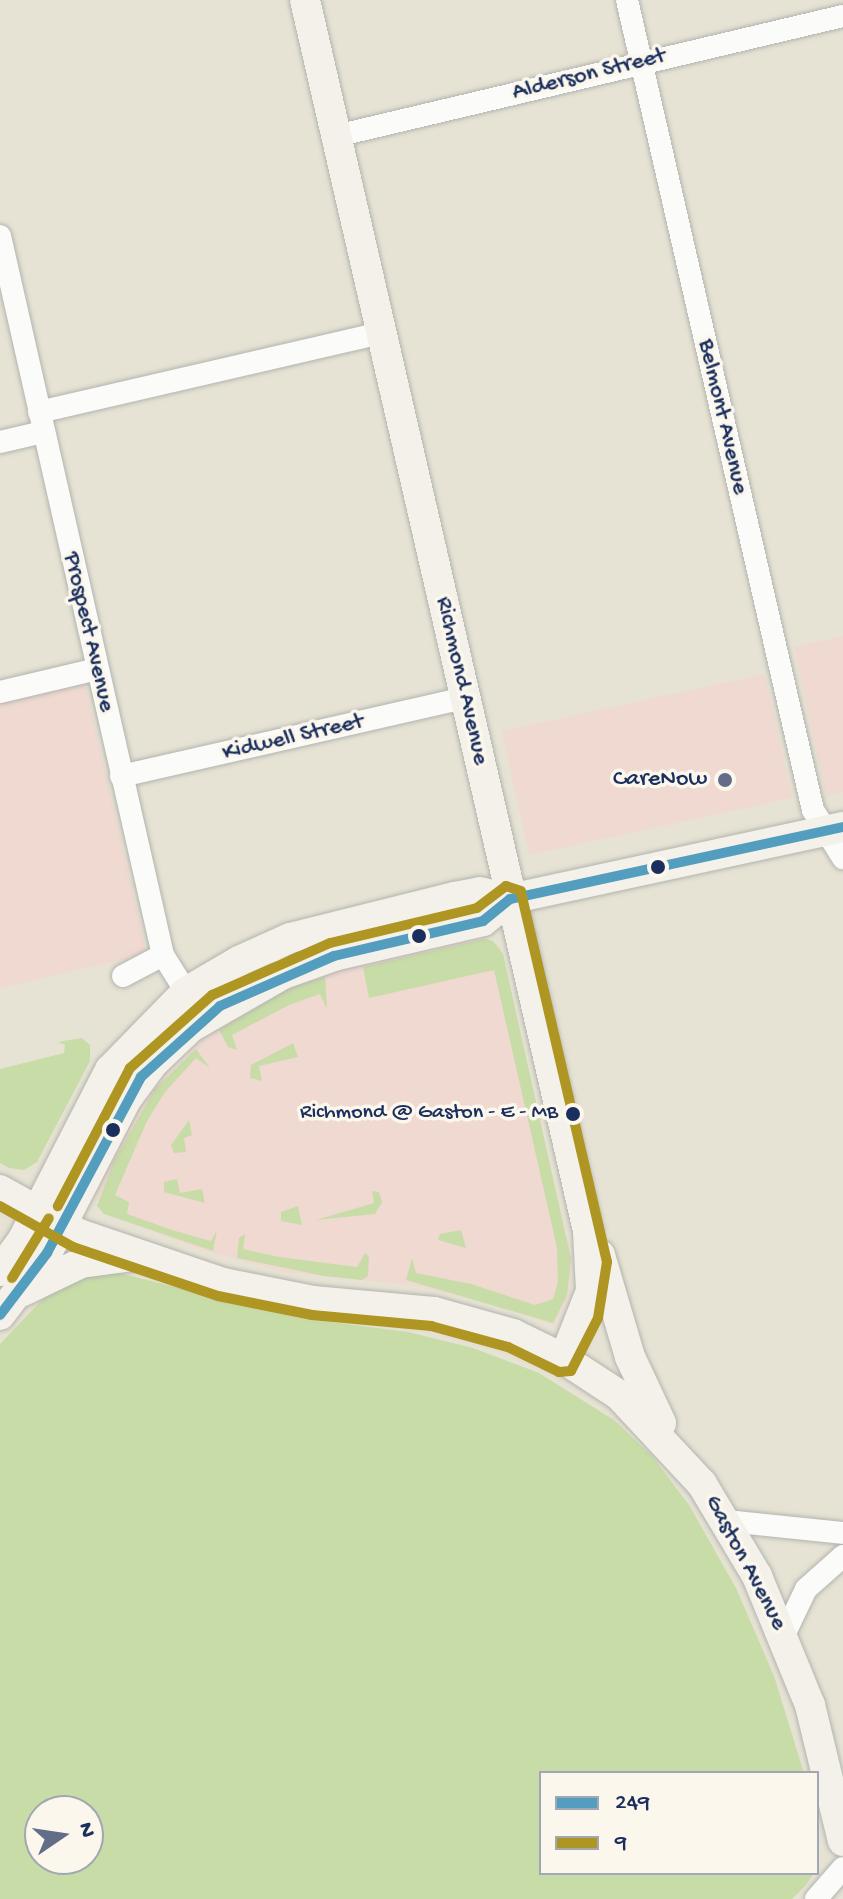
<!DOCTYPE html>
<html>
<head>
<meta charset="utf-8">
<style>
  body { margin:0 }
  #map { position:relative; width:843px; height:1899px; overflow:hidden; background:#e6e3d4; font-family:"Gochi Hand",sans-serif }
  div>[style] { position:absolute }
  [style*='--x'] { left:calc(var(--x)*1px); top:calc(var(--y)*1px); width:calc(var(--w)*1px); rotate:calc(var(--a)*1deg) }
  .built>* { inset:0; background:#efd9d1 }
  .green>* { inset:0; background:#c8dca7 }
  .roads { filter:drop-shadow(0 0 2px #b3b4af) drop-shadow(0 0 2px #b3b4af) }
  .street>* { height:22px; margin:-11px; padding:0 11px; transform-origin:11px; border-radius:11px; background:#fbfbf9 }
  .secondary>* { height:30px; margin:-15px; padding:0 15px; transform-origin:15px; border-radius:15px; background:#f4f1ea }
  .bus-1>* { height:10px; margin:-5px; padding:0 5px; transform-origin:5px; border-radius:5px; background:#539dbe }
  .bus-2>* { height:10px; margin:-5px; padding:0 5px; transform-origin:5px; border-radius:5px; background:#af9521 }
  .dots>* { width:22px; height:22px; translate:-50% -50%; box-sizing:border-box; border:4px solid #fbf7ec; border-radius:50% }
  span { translate:-50% -50%; white-space:nowrap; text-align:center; line-height:1.15; -webkit-text-stroke:7px #fbf7ec; paint-order:stroke }
  .bus-label { font-size:22px; color:#1b2f5e }
  .right { translate:-100% -50%; text-align:right }
  .street-label { font-size:24px; color:#1b2f5e }
  .poi-label { font-size:24px; color:#1b2f5e }
  .legend { position:absolute; left:539px; top:1771px; width:280px; height:104px; box-sizing:border-box; background:#fbf7ec; border:2px solid #a1a7b3; margin:0; padding:10px 14px; list-style:none; font-size:24px; color:#1b2f5e }
  .legend li { display:flex; align-items:center; gap:16px; height:40px }
  .legend b { width:40px; border:2px solid #a1a7b3 }
  .north { position:absolute; left:24px; top:1795px; width:80px; height:80px; box-sizing:border-box; background:#fbf7ec; border:2px solid #a1a7b3; border-radius:50%; rotate:77deg; font-size:22px; font-weight:700; line-height:32px; text-align:center; color:#1b2f5e }
  .north::after { content:''; display:block; margin:auto; width:28px; height:36px; background:#626e87; clip-path:polygon(50% 0,100% 100%,50% 72%,0 100%) }
</style>
</head>
<body>
<div id="map">
  <div class="built">
    <div style="clip-path:polygon(843px 636px,843px 792px,826px 796px,794px 647px)"></div>
    <div style="clip-path:polygon(765px 674px,792px 798px,529px 855px,502px 731px)"></div>
    <div style="clip-path:polygon(85px 684px,147px 954px,0 988px,0 704px)"></div>
    <div style="clip-path:polygon(486px 938px,500px 946px,572px 1259px,570px 1293px,554px 1325px,475px 1299px,410px 1285px,284px 1272px,202px 1250px,102px 1212px,97px 1193px,131px 1120px,152px 1088px,221px 1024px,324px 972px)"></div>
  </div>
  <div class="green">
    <div style="clip-path:polygon(484px 939px,493px 941px,503px 954px,571px 1259px,567px 1295px,553px 1323px,406px 1280px,412px 1258px,416px 1273px,471px 1284px,535px 1305px,553px 1299px,558px 1282px,557px 1248px,494px 970px,369px 998px,363px 967px)"></div>
    <div style="clip-path:polygon(325px 977px,327px 1009px,320px 994px,289px 1005px,232px 1035px,237px 1050px,228px 1047px,219px 1030px,287px 989px)"></div>
    <div style="clip-path:polygon(82px 1038px,90px 1045px,90px 1061px,37px 1162px,24px 1170px,9px 1168px,0 1163px,0 1069px,64px 1053px,65px 1045px,58px 1042px)"></div>
    <div style="clip-path:polygon(293px 1043px,298px 1057px,259px 1066px,262px 1081px,250px 1078px,251px 1065px)"></div>
    <div style="clip-path:polygon(196px 1049px,210px 1068px,196px 1058px,165px 1092px,147px 1121px,115px 1195px,129px 1202px,127px 1214px,172px 1230px,211px 1241px,217px 1230px,213px 1251px,104px 1214px,97px 1206px,114px 1161px,155px 1089px)"></div>
    <div style="clip-path:polygon(189px 1120px,192px 1135px,184px 1138px,186px 1152px,174px 1153px,171px 1145px)"></div>
    <div style="clip-path:polygon(177px 1179px,180px 1193px,202px 1189px,205px 1203px,164px 1192px,164px 1182px)"></div>
    <div style="clip-path:polygon(372px 1191px,379px 1192px,382px 1202px,375px 1214px,316px 1220px,374px 1203px)"></div>
    <div style="clip-path:polygon(298px 1206px,302px 1225px,281px 1221px,281px 1212px)"></div>
    <div style="clip-path:polygon(461px 1230px,466px 1248px,438px 1240px,440px 1234px)"></div>
    <div style="clip-path:polygon(245px 1234px,243px 1249px,279px 1257px,357px 1267px,365px 1253px,369px 1257px,368px 1276px,362px 1280px,324px 1276px,237px 1258px,239px 1238px)"></div>
    <div style="clip-path:polygon(evenodd,111px 1271px,299px 1318px,408px 1332px,473px 1348px,539px 1373px,614px 1420px,652px 1456px,689px 1505px,736px 1588px,774px 1676px,804px 1773px,541px 1773px,541px 1873px,814px 1873px,806px 1885px,792px 1899px,0 1899px,0 1344px,56px 1285px,111px 1271px,40px 1811px,88px 1811px,88px 1859px,40px 1859px,40px 1811px)"></div>
  </div>
  <div class="roads">
    <div class="street">
      <div style="--x:627;--y:0;--w:831;--a:77.07"></div>
      <div style="--x:813;--y:810;--w:57;--a:58"></div>
      <div style="--x:336;--y:136;--w:521;--a:-13.32"></div>
      <div style="--x:0;--y:236;--w:737;--a:77.23"></div>
      <div style="--x:163;--y:955;--w:75;--a:58"></div>
      <div style="--x:39;--y:412;--w:351;--a:-13"></div>
      <div style="--x:0;--y:442;--w:44;--a:-13.1"></div>
      <div style="--x:0;--y:692;--w:100;--a:-13.3"></div>
      <div style="--x:121;--y:776;--w:353;--a:-12.8"></div>
      <div style="--x:123;--y:976;--w:45;--a:-27.7"></div>
      <div style="--x:727;--y:1521;--w:117;--a:5.9"></div>
      <div style="--x:784;--y:1635;--w:51;--a:-64.4"></div>
      <div style="--x:806;--y:1589;--w:50;--a:-41.7"></div>
      <div style="--x:816;--y:1899;--w:41;--a:-48.9"></div>
    </div>
    <div class="secondary">
      <div style="--x:305;--y:0;--w:1263;--a:77.05"></div>
      <div style="--x:588;--y:1231;--w:60;--a:87.1"></div>
      <div style="--x:591;--y:1291;--w:73;--a:111.7"></div>
      <div style="--x:0;--y:1190;--w:90;--a:29.1"></div>
      <div style="--x:79;--y:1234;--w:152;--a:18.8"></div>
      <div style="--x:223;--y:1283;--w:92;--a:11.3"></div>
      <div style="--x:313;--y:1301;--w:121;--a:5.2"></div>
      <div style="--x:434;--y:1312;--w:82;--a:15.6"></div>
      <div style="--x:513;--y:1334;--w:57;--a:26.1"></div>
      <div style="--x:564;--y:1359;--w:66;--a:33.2"></div>
      <div style="--x:619;--y:1395;--w:122;--a:47"></div>
      <div style="--x:702;--y:1484;--w:107;--a:59.1"></div>
      <div style="--x:757;--y:1576;--w:139;--a:67.7"></div>
      <div style="--x:810;--y:1705;--w:140;--a:76.4"></div>
      <div style="--x:600;--y:1255;--w:106;--a:73.6"></div>
      <div style="--x:630;--y:1357;--w:73;--a:64.8"></div>
      <div style="--x:0;--y:1271;--w:39;--a:-54"></div>
      <div style="--x:23;--y:1239;--w:190;--a:-62.8"></div>
      <div style="--x:110;--y:1070;--w:109;--a:-45.7"></div>
      <div style="--x:186;--y:992;--w:61;--a:-30.3"></div>
      <div style="--x:239;--y:961;--w:56;--a:-24.3"></div>
      <div style="--x:290;--y:938;--w:170;--a:-14"></div>
      <div style="--x:455;--y:897;--w:25;--a:-11"></div>
      <div style="--x:480;--y:892;--w:31;--a:13"></div>
      <div style="--x:510;--y:899;--w:341;--a:-12.2"></div>
      <div style="--x:23;--y:1291;--w:64;--a:-25.8"></div>
      <div style="--x:81;--y:1263;--w:51;--a:-7.8"></div>
      <div style="--x:0;--y:1315;--w:78;--a:-52.8"></div>
      <div style="--x:47;--y:1253;--w:172;--a:-62.7"></div>
      <div style="--x:126;--y:1100;--w:46;--a:-53.9"></div>
      <div style="--x:153;--y:1063;--w:52;--a:-43.5"></div>
      <div style="--x:191;--y:1027;--w:106;--a:-29.9"></div>
      <div style="--x:283;--y:974;--w:54;--a:-19.4"></div>
      <div style="--x:334;--y:956;--w:153;--a:-13.2"></div>
      <div style="--x:483;--y:921;--w:35;--a:-39"></div>
    </div>
  </div>
  <div class="bus-1">
    <div style="--x:0;--y:1315;--w:78;--a:-52.8"></div>
    <div style="--x:47;--y:1253;--w:200;--a:-61.9"></div>
    <div style="--x:141;--y:1077;--w:106;--a:-41.9"></div>
    <div style="--x:220;--y:1006;--w:124;--a:-23.7"></div>
    <div style="--x:334;--y:956;--w:153;--a:-13.2"></div>
    <div style="--x:483;--y:921;--w:35;--a:-39"></div>
    <div style="--x:510;--y:899;--w:341;--a:-12.2"></div>
  </div>
  <div class="bus-2">
    <div style="--x:0;--y:1206;--w:84;--a:29.3"></div>
    <div style="--x:73;--y:1247;--w:153;--a:18.7"></div>
    <div style="--x:218;--y:1296;--w:96;--a:11.4"></div>
    <div style="--x:312;--y:1315;--w:120;--a:5.3"></div>
    <div style="--x:431;--y:1326;--w:80;--a:15.3"></div>
    <div style="--x:508;--y:1347;--w:57;--a:26.1"></div>
    <div style="--x:559;--y:1372;--w:12;--a:-5"></div>
    <div style="--x:571;--y:1371;--w:59;--a:-63"></div>
    <div style="--x:598;--y:1318;--w:57;--a:-80.9"></div>
    <div style="--x:607;--y:1262;--w:381;--a:-103.1"></div>
    <div style="--x:521;--y:891;--w:16;--a:-162"></div>
    <div style="--x:506;--y:886;--w:36;--a:143"></div>
    <div style="--x:477;--y:908;--w:151;--a:166.6"></div>
    <div style="--x:330;--y:943;--w:129;--a:156.2"></div>
    <div style="--x:212;--y:995;--w:110;--a:138.3"></div>
    <div style="--x:130;--y:1068;--w:156;--a:117.6"></div>
    <div style="--x:12;--y:1278;--w:70;--a:-58.3"></div>
  </div>
  <div class="dots">
    <div style="left:725px;top:780px;background:#626e87"></div>
    <div style="left:658px;top:867px;background:#1b2f5e"></div>
    <div style="left:419px;top:936px;background:#1b2f5e"></div>
    <div style="left:573px;top:1114px;background:#1b2f5e"></div>
    <div style="left:113px;top:1130px;background:#1b2f5e"></div>
  </div>
  <div class="bus-label">
    <span class="right" style="left:558px;top:1114px">Richmond @ Gaston - E - MB</span>
  </div>
  <div class="street-label">
    <span style="left:589px;top:75px;rotate:-14deg">Alderson Street</span>
    <span style="left:722px;top:417px;rotate:77deg">Belmont Avenue</span>
    <span style="left:88px;top:632px;rotate:77deg">Prospect Avenue</span>
    <span style="left:461px;top:681px;rotate:77deg">Richmond Avenue</span>
    <span style="left:293px;top:738px;rotate:-13deg">Kidwell Street</span>
    <span style="left:745px;top:1563px;rotate:62deg">Gaston Avenue</span>
  </div>
  <div class="poi-label">
    <span class="right" style="left:707px;top:780px">CareNow</span>
  </div>
  <ul class="legend">
  <li><b style="height:10px;background:#539dbe"></b>249</li>
  <li><b style="height:10px;background:#af9521"></b>9</li>
  </ul>
  <div class="north">N</div>
</div>
</body>
</html>
